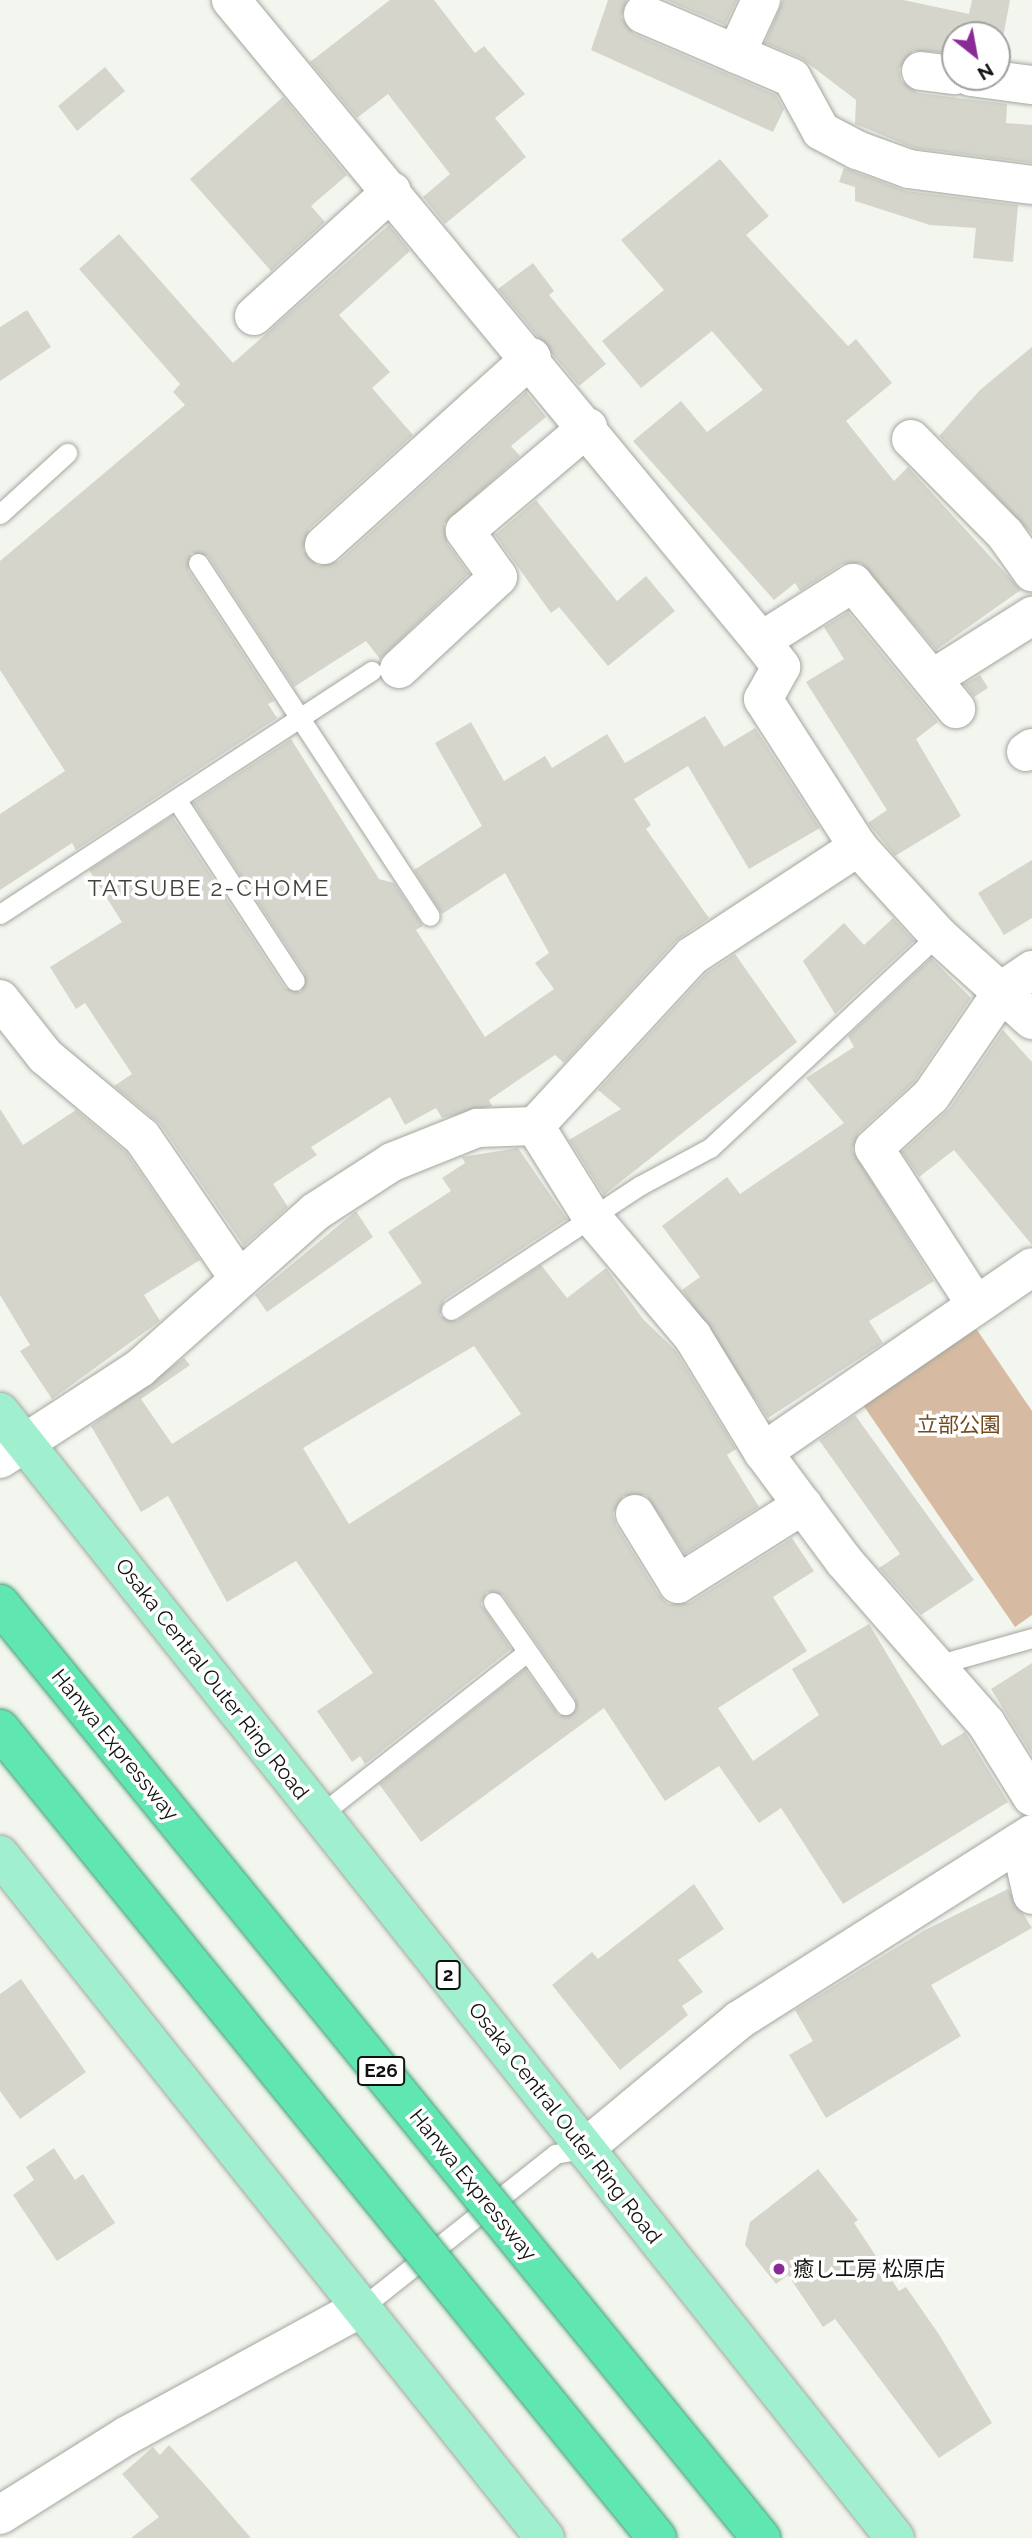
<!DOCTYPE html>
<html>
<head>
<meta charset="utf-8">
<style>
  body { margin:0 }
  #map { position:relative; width:1032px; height:2538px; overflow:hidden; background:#f2f6ee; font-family:Raleway,"Noto Sans JP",sans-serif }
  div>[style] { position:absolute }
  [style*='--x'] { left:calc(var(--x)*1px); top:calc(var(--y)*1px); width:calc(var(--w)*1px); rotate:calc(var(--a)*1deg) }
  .green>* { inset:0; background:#d6bba2 }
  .building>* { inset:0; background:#d6d5cc }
  .roads { filter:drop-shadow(0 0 2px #a3a79f) drop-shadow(0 0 2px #a3a79f) }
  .lane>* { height:19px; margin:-9.5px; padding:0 9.5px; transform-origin:9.5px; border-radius:9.5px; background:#fff }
  .street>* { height:38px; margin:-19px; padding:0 19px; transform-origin:19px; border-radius:19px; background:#fff }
  .primary>* { height:38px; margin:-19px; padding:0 19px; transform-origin:19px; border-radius:19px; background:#a0f0d0 }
  .bridges { filter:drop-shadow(0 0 2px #449c78) drop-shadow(0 0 2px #449c78) }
  .highway-bridge>* { height:38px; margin:-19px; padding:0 19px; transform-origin:19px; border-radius:19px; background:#60e6b1 }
  .dots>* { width:19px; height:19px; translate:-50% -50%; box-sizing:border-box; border:4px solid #fff; border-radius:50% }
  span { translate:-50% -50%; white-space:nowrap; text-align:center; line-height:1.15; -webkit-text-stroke:7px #fff; paint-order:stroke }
  .shield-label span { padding:2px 5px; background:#fff; border:2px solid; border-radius:5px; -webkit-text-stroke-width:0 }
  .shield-label { font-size:19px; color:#11120f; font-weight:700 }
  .park-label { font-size:21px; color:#73491e }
  .street-label { font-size:21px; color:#11120f }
  .poi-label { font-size:21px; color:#11120f }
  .left { translate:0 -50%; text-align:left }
  .neighbourhood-label { font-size:23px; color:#41453e; letter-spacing:2px }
  .north { position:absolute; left:941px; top:21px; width:70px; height:70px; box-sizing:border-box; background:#fff; border:2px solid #a0a09f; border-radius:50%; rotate:149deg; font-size:19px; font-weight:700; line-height:28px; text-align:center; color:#11120f }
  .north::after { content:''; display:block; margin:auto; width:24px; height:32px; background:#8a2b95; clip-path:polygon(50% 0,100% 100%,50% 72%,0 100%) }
</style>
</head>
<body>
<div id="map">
  <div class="green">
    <div style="clip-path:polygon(973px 1324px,1032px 1411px,1032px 1615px,1015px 1627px,861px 1402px)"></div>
  </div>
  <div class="building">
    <div style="clip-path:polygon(390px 0,434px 0,475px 53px,484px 46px,525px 94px,495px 118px,526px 157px,445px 224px,423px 197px,450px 174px,388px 94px,357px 118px,310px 62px)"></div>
    <div style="clip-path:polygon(608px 0,627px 0,621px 17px,634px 34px,776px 95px,784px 109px,773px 132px,591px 50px)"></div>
    <div style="clip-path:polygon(666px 0,737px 0,725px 25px)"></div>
    <div style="clip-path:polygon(783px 0,903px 0,969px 14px,972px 0,1010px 0,999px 59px,997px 35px,955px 35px,955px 53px,913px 51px,899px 69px,901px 80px,918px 93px,1007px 104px,1006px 123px,1032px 125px,1032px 163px,914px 148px,855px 124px,856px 100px,801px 58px,765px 43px)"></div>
    <div style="clip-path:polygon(105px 67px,125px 91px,77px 131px,58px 106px)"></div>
    <div style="clip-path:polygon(283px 97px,347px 175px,311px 206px,325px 222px,271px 271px,190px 179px)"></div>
    <div style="clip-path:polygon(720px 159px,769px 216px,746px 235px,848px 346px,856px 339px,892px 383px,846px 421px,894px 481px,908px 467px,1021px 590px,936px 650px,861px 563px,842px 564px,800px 591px,795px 583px,774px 600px,633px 441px,681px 401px,707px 432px,763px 390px,712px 331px,641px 388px,602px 341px,664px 290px,621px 240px)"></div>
    <div style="clip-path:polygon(844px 168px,906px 191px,1018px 205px,1013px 262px,973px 258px,976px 228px,930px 225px,855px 201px,855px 187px,839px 182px)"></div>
    <div style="clip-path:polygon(389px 225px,410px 251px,339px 315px,390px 372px,372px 388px,413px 435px,309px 529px,303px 550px,318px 566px,339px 561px,526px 392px,546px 417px,511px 446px,520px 456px,444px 524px,447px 543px,469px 574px,380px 659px,366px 641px,294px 687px,208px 556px,191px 553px,188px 570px,274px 701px,268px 704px,277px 718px,76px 850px,72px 843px,0 890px,0 814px,65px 771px,0 670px,0 561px,185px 405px,173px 392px,180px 384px,79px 269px,119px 234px,233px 363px)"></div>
    <div style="clip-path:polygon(533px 263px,554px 291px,549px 295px,606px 364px,579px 386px,498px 289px)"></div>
    <div style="clip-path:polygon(27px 310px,51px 347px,0 381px,0 327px)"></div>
    <div style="clip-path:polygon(1032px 347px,1032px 534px,939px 436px,980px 390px)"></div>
    <div style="clip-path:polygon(536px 500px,617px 601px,646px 576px,675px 611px,608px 666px,559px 607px,551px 613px,495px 535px)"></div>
    <div style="clip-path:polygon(848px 612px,938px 722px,916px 739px,961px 816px,895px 856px,868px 823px,887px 810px,806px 682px,844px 659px,824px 627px)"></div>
    <div style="clip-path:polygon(980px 675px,988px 688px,974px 697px,964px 684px)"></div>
    <div style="clip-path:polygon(705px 716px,724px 747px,755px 728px,820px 828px,749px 869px,688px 766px,634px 799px,651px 825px,646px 829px,709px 918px,676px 941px,564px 1063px,555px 1055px,489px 1100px,492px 1106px,442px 1118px,436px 1108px,405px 1125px,390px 1097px,311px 1147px,317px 1155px,273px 1184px,288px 1207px,244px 1246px,160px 1124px,114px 1086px,132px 1074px,85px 1003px,76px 1009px,50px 967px,122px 922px,89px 870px,172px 816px,285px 988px,301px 992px,305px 974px,193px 803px,291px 739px,379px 879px,394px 883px,423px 926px,416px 930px,485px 1037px,554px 989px,535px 963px,549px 953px,505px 873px,442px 914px,414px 870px,482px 826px,435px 743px,471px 722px,504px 781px,545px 756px,552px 768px,607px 734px,625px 763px)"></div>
    <div style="clip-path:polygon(1032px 860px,1032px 918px,1004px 935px,978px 893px)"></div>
    <div style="clip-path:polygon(893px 918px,914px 941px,835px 1014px,803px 961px,844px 923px,864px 945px)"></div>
    <div style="clip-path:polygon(735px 954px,797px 1042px,604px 1195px,569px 1140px,621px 1109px,598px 1090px,706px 973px)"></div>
    <div style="clip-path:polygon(931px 958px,971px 998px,914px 1082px,859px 1132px,852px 1150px,934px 1281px,869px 1321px,883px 1343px,768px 1418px,682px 1290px,700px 1277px,662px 1226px,727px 1177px,740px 1194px,844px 1123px,806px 1078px,854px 1047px,848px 1036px)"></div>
    <div style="clip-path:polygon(1003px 1030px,1032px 1062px,1032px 1245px,954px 1150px,919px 1177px,902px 1152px,949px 1109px)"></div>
    <div style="clip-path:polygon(0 1109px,23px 1145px,76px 1110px,126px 1152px,200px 1260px,144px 1295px,160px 1321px,52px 1399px,20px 1351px,30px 1345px,0 1295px)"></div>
    <div style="clip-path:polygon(evenodd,518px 1148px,567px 1219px,444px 1300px,440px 1316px,457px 1321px,541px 1265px,567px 1298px,606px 1268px,643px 1319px,675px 1350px,736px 1449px,727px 1455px,759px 1507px,685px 1554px,646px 1495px,623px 1496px,613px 1514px,616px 1525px,659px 1595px,668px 1604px,689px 1603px,792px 1538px,814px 1571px,773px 1597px,807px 1651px,718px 1708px,753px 1761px,819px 1715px,792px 1669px,869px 1624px,942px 1746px,965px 1732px,1008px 1802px,843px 1904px,781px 1808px,759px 1823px,719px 1766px,665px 1801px,604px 1708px,421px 1842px,379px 1784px,525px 1669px,559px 1716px,576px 1710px,575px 1698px,503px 1595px,487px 1592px,481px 1604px,511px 1649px,365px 1764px,360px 1756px,352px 1762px,317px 1711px,373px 1673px,296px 1561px,227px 1602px,168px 1496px,141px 1512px,91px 1426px,184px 1358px,190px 1365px,141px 1399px,172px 1444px,422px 1283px,388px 1232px,451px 1191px,442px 1178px,465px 1163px,462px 1157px,518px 1148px,474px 1346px,521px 1414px,349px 1524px,303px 1448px,474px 1346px)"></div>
    <div style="clip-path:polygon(356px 1211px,373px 1237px,267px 1312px,255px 1295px)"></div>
    <div style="clip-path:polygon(855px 1415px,974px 1580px,921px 1615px,879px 1568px,900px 1554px,819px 1440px)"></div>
    <div style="clip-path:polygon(1032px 1663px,1032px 1755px,991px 1689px)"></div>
    <div style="clip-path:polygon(694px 1884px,724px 1929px,678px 1960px,703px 1992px,682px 2006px,688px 2015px,620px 2070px,552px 1985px,592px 1952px,598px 1959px)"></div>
    <div style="clip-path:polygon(1008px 1889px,1032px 1928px,931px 1985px,961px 2036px,826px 2118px,789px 2055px,813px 2041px,795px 2010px,925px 1930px)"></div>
    <div style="clip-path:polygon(21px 1979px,86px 2072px,20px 2119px,0 2091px,0 1994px)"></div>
    <div style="clip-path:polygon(54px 2148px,75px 2180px,83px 2174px,115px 2223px,57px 2261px,13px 2195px,34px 2180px,26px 2167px)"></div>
    <div style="clip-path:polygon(818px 2169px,858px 2220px,854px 2223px,899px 2291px,906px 2287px,940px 2336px,992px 2423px,939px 2458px,835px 2319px,823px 2327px,788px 2275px,776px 2284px,745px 2245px,750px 2222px)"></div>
    <div style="clip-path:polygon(169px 2445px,204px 2484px,251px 2538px,131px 2538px,159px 2517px,122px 2474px,153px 2447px,160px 2455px)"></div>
  </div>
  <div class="roads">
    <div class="lane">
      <div style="--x:0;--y:514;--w:91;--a:-42.3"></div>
      <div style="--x:198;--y:563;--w:422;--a:56.7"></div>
      <div style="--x:176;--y:799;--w:217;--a:56.8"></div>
      <div style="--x:0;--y:914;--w:444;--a:-33.2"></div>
      <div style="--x:451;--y:1310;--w:225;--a:-33.4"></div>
      <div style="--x:639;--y:1186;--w:81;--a:-28.2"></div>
      <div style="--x:710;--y:1148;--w:312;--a:-43.1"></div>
      <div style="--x:493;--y:1602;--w:126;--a:55"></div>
      <div style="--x:936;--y:1665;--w:100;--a:-15.7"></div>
      <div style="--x:320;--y:1815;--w:263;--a:-38.2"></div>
      <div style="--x:361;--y:2308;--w:248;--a:-38.4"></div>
      <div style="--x:555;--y:2154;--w:31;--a:-11"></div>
    </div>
    <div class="street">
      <div style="--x:231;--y:0;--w:832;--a:50.41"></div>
      <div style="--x:761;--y:641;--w:33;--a:52"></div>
      <div style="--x:781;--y:667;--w:37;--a:119"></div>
      <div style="--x:763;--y:699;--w:176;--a:57.3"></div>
      <div style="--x:858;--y:847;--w:119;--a:47.7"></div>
      <div style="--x:938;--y:935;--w:127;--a:42.1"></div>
      <div style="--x:643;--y:14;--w:162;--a:23.2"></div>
      <div style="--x:792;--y:78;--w:60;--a:61.3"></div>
      <div style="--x:821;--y:131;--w:41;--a:27.8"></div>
      <div style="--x:857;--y:150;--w:55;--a:20.1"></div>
      <div style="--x:909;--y:169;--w:124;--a:7.4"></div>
      <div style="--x:736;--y:54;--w:60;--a:-65.2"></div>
      <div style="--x:921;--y:71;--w:34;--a:7"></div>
      <div style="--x:971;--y:77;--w:62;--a:7.5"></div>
      <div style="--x:254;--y:316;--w:186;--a:-42.2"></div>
      <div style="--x:911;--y:439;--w:134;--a:45.3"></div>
      <div style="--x:1005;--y:534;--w:47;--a:54.6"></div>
      <div style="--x:324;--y:545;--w:280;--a:-42.1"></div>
      <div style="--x:761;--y:641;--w:109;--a:-32.2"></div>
      <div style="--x:853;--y:583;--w:163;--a:50.7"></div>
      <div style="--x:399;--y:669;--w:135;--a:-42.9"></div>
      <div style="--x:498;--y:577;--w:57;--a:-125.7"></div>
      <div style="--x:465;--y:531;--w:161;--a:-40.2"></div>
      <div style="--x:935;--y:677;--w:115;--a:-32.2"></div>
      <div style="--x:1026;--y:752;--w:7;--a:-34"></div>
      <div style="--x:0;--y:999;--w:73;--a:51.7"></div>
      <div style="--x:45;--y:1056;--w:126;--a:39.9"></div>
      <div style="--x:142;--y:1137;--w:170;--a:55.6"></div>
      <div style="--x:535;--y:1126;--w:106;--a:58.1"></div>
      <div style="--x:591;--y:1216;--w:158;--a:49.9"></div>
      <div style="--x:693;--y:1337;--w:135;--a:58.7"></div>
      <div style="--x:763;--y:1452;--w:136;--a:53.4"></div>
      <div style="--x:844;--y:1561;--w:215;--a:48.8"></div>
      <div style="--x:986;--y:1723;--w:87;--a:58.1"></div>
      <div style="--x:976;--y:1305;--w:187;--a:-123"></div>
      <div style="--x:874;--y:1148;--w:77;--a:-42.4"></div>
      <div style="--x:931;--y:1096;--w:130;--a:-55.7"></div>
      <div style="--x:1004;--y:989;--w:34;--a:-34"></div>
      <div style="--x:763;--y:1452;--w:326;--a:-34.5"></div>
      <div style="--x:0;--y:1459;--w:167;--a:-33"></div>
      <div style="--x:140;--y:1368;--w:234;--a:-41.7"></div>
      <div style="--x:315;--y:1212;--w:92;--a:-33"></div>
      <div style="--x:392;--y:1162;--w:92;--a:-21.8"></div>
      <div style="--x:477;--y:1128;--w:58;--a:-2"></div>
      <div style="--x:535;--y:1126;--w:231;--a:-47.3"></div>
      <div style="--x:692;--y:956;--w:199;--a:-33.3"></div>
      <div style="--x:635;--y:1514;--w:82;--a:58.4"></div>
      <div style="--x:678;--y:1584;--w:148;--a:-32.3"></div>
      <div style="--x:1020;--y:1842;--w:54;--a:77.2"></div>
      <div style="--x:585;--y:2148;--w:200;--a:-39.7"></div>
      <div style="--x:739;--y:2020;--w:347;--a:-32.4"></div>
      <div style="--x:0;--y:2515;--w:149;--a:-32.1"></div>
      <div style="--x:126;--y:2436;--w:268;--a:-28.6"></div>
    </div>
    <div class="primary">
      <div style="--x:0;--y:1412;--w:1438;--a:51.52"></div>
      <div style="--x:0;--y:1855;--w:874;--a:51.41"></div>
    </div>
  </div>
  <div class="bridges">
    <div class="highway-bridge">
      <div style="--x:0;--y:1604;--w:1205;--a:50.83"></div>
      <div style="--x:0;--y:1729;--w:1042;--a:50.92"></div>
    </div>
  </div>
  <div class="dots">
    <div style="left:779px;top:2269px;background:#8a2b95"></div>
  </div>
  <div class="shield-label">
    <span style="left:448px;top:1975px">2</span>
    <span style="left:381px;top:2071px">E26</span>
  </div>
  <div class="park-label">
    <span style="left:959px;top:1425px">立部公園</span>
  </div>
  <div class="street-label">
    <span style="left:212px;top:1679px;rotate:52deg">Osaka Central Outer Ring Road</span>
    <span style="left:115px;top:1745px;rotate:51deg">Hanwa Expressway</span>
    <span style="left:565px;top:2123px;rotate:52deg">Osaka Central Outer Ring Road</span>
    <span style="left:473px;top:2185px;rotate:51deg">Hanwa Expressway</span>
  </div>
  <div class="poi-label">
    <span class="left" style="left:793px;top:2269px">癒し工房 松原店</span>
  </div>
  <div class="neighbourhood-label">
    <span style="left:209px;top:888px">TATSUBE 2-CHOME</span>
  </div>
  <div class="north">N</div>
</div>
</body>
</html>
